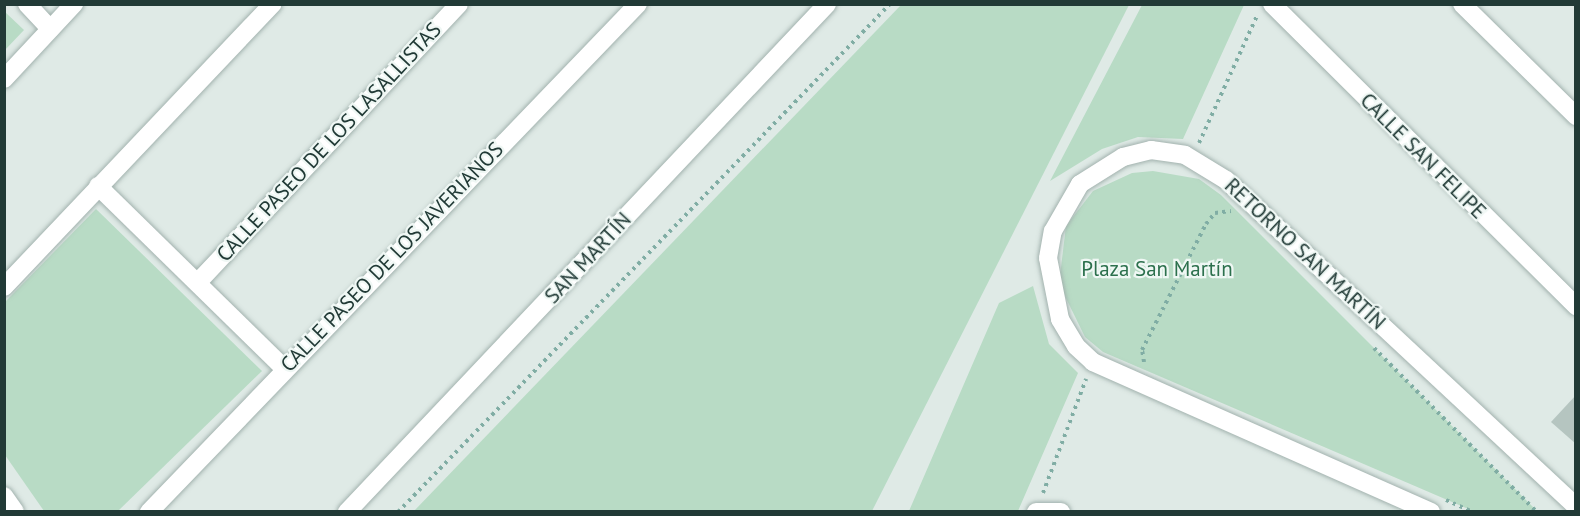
<!DOCTYPE html>
<html>
<head>
<meta charset="utf-8">
<style>
  body { margin:0 }
  #map { position:relative; width:1580px; height:516px; overflow:hidden; background:#dfeae6; font-family:"PT Sans",sans-serif }
  div>[style] { position:absolute }
  [style*='--x'] { left:calc(var(--x)*1px); top:calc(var(--y)*1px); width:calc(var(--w)*1px); rotate:calc(var(--a)*1deg) }
  .green>* { inset:0; background:#b8dbc5 }
  .building>* { inset:0; background:#b5c5c0 }
  .path>* { height:4px; margin-top:-2px; transform-origin:0; background:repeating-linear-gradient(90deg,#80ada4 0 3px,transparent 0 7.5px) }
  .roads { filter:drop-shadow(0 0 2px #a2b2ae) drop-shadow(0 0 2px #a2b2ae) }
  .minor>* { height:18px; margin:-9px; padding:0 9px; transform-origin:9px; border-radius:9px; background:#fff }
  span { translate:-50% -50%; white-space:nowrap; text-align:center; line-height:1.15; -webkit-text-stroke:4.5px #eff7f4; paint-order:stroke }
  .street-label { font-size:21px; color:#213a36 }
  .park-label { font-size:21px; color:#2c704d }
  .frame { position:absolute; inset:0; border:6px solid #213a36; pointer-events:none }
</style>
</head>
<body>
<div id="map">
  <div class="green">
    <div style="clip-path:polygon(901px 5px,1129px 5px,872px 511px,414px 511px)"></div>
    <div style="clip-path:polygon(1142px 5px,1244px 5px,1183px 139px,1138px 137px,1102px 149px,1050px 181px)"></div>
    <div style="clip-path:polygon(4px 11px,24px 30px,5px 50px,4px 50px)"></div>
    <div style="clip-path:polygon(1153px 171px,1199px 179px,1221px 195px,1537px 511px,1473px 511px,1103px 352px,1085px 337px,1059px 284px,1066px 226px,1093px 191px,1132px 173px)"></div>
    <div style="clip-path:polygon(96px 209px,262px 371px,118px 511px,44px 511px,5px 455px,5px 302px)"></div>
    <div style="clip-path:polygon(1033px 286px,1049px 344px,1078px 373px,1018px 511px,909px 511px,999px 303px)"></div>
  </div>
  <div class="building">
    <div style="clip-path:polygon(1576px 395px,1576px 444px,1551px 422px)"></div>
  </div>
  <div class="path">
    <div style="--x:1199;--y:143;--w:140;--a:-65.5"></div>
    <div style="--x:1374;--y:348;--w:231;--a:45.2"></div>
    <div style="--x:1144;--y:362;--w:12;--a:-99"></div>
    <div style="--x:1142;--y:350;--w:141;--a:-63.1"></div>
    <div style="--x:1206;--y:224;--w:14;--a:-51"></div>
    <div style="--x:1215;--y:213;--w:16;--a:-7"></div>
    <div style="--x:1043;--y:493;--w:122;--a:-69.3"></div>
    <div style="--x:1446;--y:500;--w:30;--a:24"></div>
    <div style="--x:398;--y:512;--w:707;--a:-45.92"></div>
  </div>
  <div class="roads">
    <div class="minor">
      <div style="--x:27;--y:4;--w:34;--a:47"></div>
      <div style="--x:1272;--y:4;--w:429;--a:44.8"></div>
      <div style="--x:1462;--y:4;--w:160;--a:44.5"></div>
      <div style="--x:4;--y:79;--w:103;--a:-47"></div>
      <div style="--x:98;--y:186;--w:260;--a:44.4"></div>
      <div style="--x:200;--y:280;--w:378;--a:-46.8"></div>
      <div style="--x:4;--y:287;--w:390;--a:-46.5"></div>
      <div style="--x:4;--y:496;--w:19;--a:55"></div>
      <div style="--x:149;--y:512;--w:705;--a:-46.09"></div>
      <div style="--x:347;--y:512;--w:699;--a:-46.62"></div>
      <div style="--x:1036;--y:512;--w:25;--a:0"></div>
      <div style="--x:1431;--y:512;--w:370;--a:-156.1"></div>
      <div style="--x:1093;--y:362;--w:23;--a:-137"></div>
      <div style="--x:1076;--y:346;--w:31;--a:-121"></div>
      <div style="--x:1060;--y:319;--w:62;--a:-101.1"></div>
      <div style="--x:1048;--y:258;--w:27;--a:-80"></div>
      <div style="--x:1053;--y:231;--w:54;--a:-60.1"></div>
      <div style="--x:1080;--y:184;--w:51;--a:-32.1"></div>
      <div style="--x:1123;--y:157;--w:29;--a:-14"></div>
      <div style="--x:1151;--y:150;--w:34;--a:8"></div>
      <div style="--x:1185;--y:155;--w:48;--a:31.4"></div>
      <div style="--x:1226;--y:180;--w:478;--a:43"></div>
    </div>
  </div>
  <div class="street-label">
    <span style="left:329px;top:142px;rotate:-47deg">CALLE PASEO DE LOS LASALLISTAS</span>
    <span style="left:1423px;top:156px;rotate:45deg">CALLE SAN FELIPE</span>
    <span style="left:1305px;top:254px;rotate:43deg">RETORNO SAN MARTÍN</span>
    <span style="left:392px;top:257px;rotate:-46deg">CALLE PASEO DE LOS JAVERIANOS</span>
    <span style="left:588px;top:258px;rotate:-47deg">SAN MARTÍN</span>
  </div>
  <div class="park-label">
    <span style="left:1157px;top:269px">Plaza San Martín</span>
  </div>
  <div class="frame"></div>
</div>
</body>
</html>
